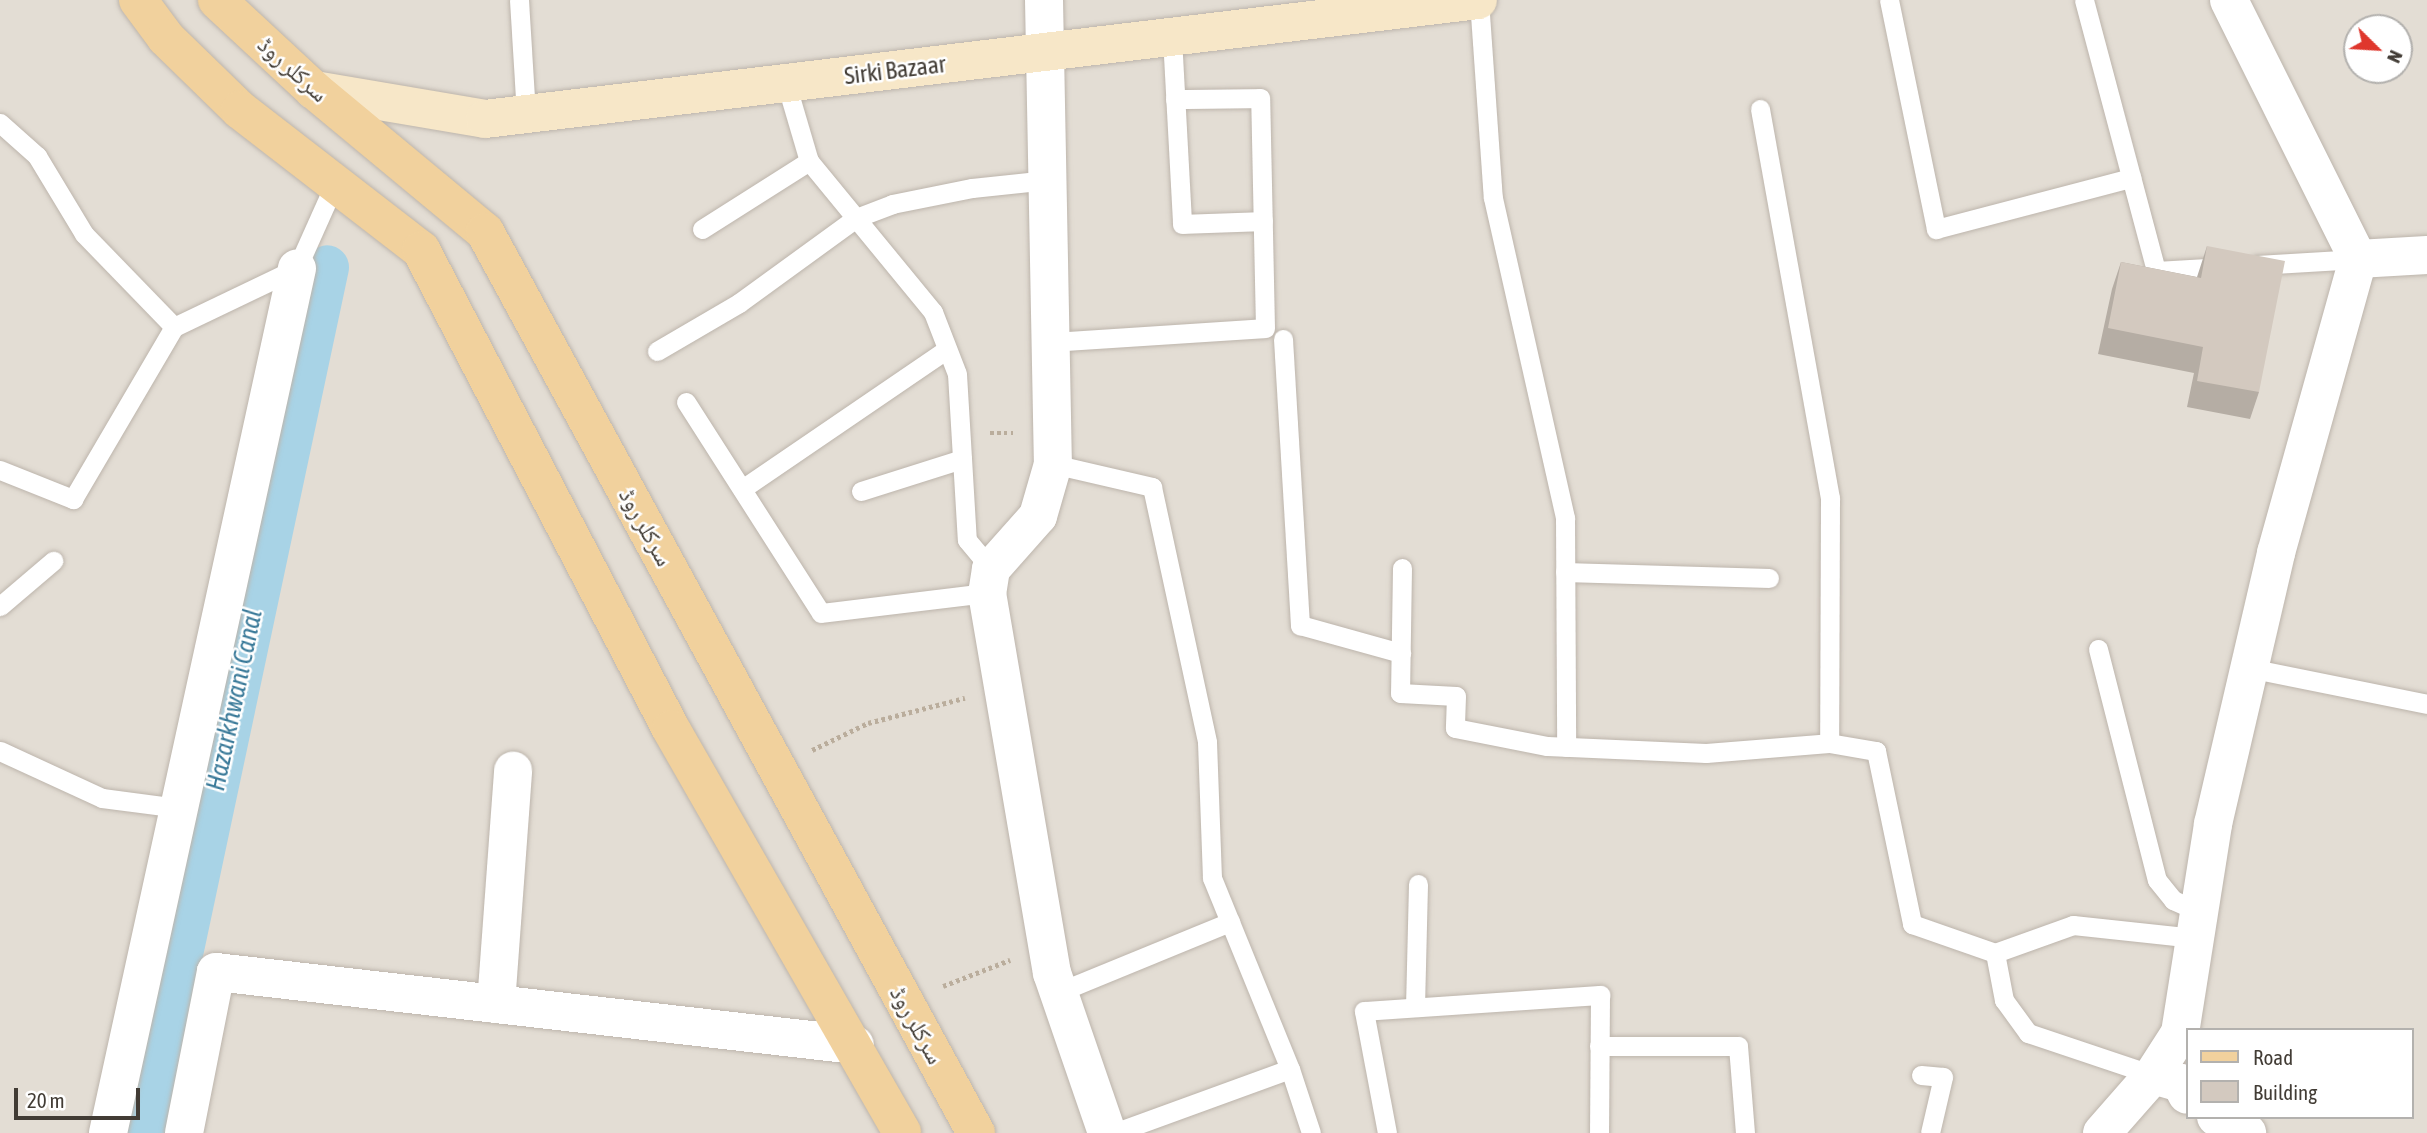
<!DOCTYPE html>
<html>
<head>
<meta charset="utf-8">
<style>
  body { margin:0 }
  #map { position:relative; width:2427px; height:1133px; overflow:hidden; background:#f0ece5; font-family:"Asap Condensed","Noto Naskh Arabic",sans-serif }
  div>[style] { position:absolute }
  [style*='--x'] { left:calc(var(--x)*1px); top:calc(var(--y)*1px); width:calc(var(--w)*1px); rotate:calc(var(--a)*1deg) }
  .residential>* { inset:0; background:#e3ddd4 }
  .canal>* { height:44px; margin:-22px; padding:0 22px; transform-origin:22px; border-radius:22px; background:#a8d3e6 }
  .path>* { height:4.5px; margin-top:-2.25px; transform-origin:0; background:repeating-linear-gradient(90deg,#baad9c 0 3.5px,transparent 0 7px) }
  .roads { filter:drop-shadow(0 0 2px #bdb5ac) drop-shadow(0 0 2px #bdb5ac) }
  .lane>* { height:19px; margin:-9.5px; padding:0 9.5px; transform-origin:9.5px; border-radius:9.5px; background:#fff }
  .street>* { height:38px; margin:-19px; padding:0 19px; transform-origin:19px; border-radius:19px; background:#fff }
  .secondary>* { height:38px; margin:-19px; padding:0 19px; transform-origin:19px; border-radius:19px; background:#f7e7c8 }
  .primary>* { height:38px; margin:-19px; padding:0 19px; transform-origin:19px; border-radius:19px; background:#f1d19d }
  .wall>* { inset:0; background:#b5ada4 }
  .building>* { inset:0; background:#d3c9bf }
  span { translate:-50% -50%; white-space:nowrap; text-align:center; line-height:1.15; -webkit-text-stroke:5px #fff; paint-order:stroke }
  .street-label { font-size:24px; color:#423c35 }
  .water-label { font-size:26px; color:#3a7a99; font-style:italic }
  .legend { position:absolute; left:2186px; top:1028px; width:228px; height:91px; box-sizing:border-box; background:#fff; border:2px solid #b3b1ae; margin:0; padding:9px 12px; list-style:none; font-size:21px; color:#423c35 }
  .legend li { display:flex; align-items:center; gap:14px; height:35px }
  .legend b { width:35px; border:2px solid #b3b1ae }
  .north { position:absolute; left:2343px; top:14px; width:70px; height:70px; box-sizing:border-box; background:#fff; border:2px solid #b3b1ae; border-radius:50%; rotate:114deg; font-size:19px; font-weight:700; line-height:28px; text-align:center; color:#423c35 }
  .north::after { content:''; display:block; margin:auto; width:24px; height:32px; background:#df372d; clip-path:polygon(50% 0,100% 100%,50% 72%,0 100%) }
  .scale { position:absolute; left:14px; top:1088px; width:126px; height:32px; box-sizing:border-box; border:4px solid #423c35; border-top:0; padding-left:9px; font-size:21px; line-height:24px; white-space:nowrap; color:#423c35; -webkit-text-stroke:5px #fff; paint-order:stroke }
</style>
</head>
<body>
<div id="map">
  <div class="residential">
    <div style="clip-path:polygon(evenodd,0 0,2427px 0,2427px 1133px,0 1133px,0 0,2357px 28px,2399px 28px,2399px 70px,2357px 70px,2357px 28px,0 0,2187px 1030px,2411px 1030px,2411px 1117px,2187px 1117px,2187px 1030px)"></div>
  </div>
  <div class="canal">
    <div style="--x:143;--y:1133;--w:885;--a:-78"></div>
  </div>
  <div class="path">
    <div style="--x:990;--y:433;--w:23;--a:0"></div>
    <div style="--x:812;--y:750;--w:62;--a:-25.7"></div>
    <div style="--x:868;--y:723;--w:100;--a:-14.5"></div>
    <div style="--x:943;--y:986;--w:72;--a:-21.2"></div>
  </div>
  <div class="roads">
    <div class="lane">
      <div style="--x:519;--y:0;--w:114;--a:86.5"></div>
      <div style="--x:1479;--y:0;--w:198;--a:86"></div>
      <div style="--x:1493;--y:198;--w:328;--a:77.3"></div>
      <div style="--x:1565;--y:518;--w:229;--a:89.7"></div>
      <div style="--x:1889;--y:0;--w:234;--a:78.4"></div>
      <div style="--x:1936;--y:229;--w:202;--a:-14.7"></div>
      <div style="--x:2084;--y:0;--w:280;--a:75.1"></div>
      <div style="--x:2156;--y:271;--w:68;--a:-3.4"></div>
      <div style="--x:1172;--y:37;--w:187;--a:86.9"></div>
      <div style="--x:1182;--y:224;--w:81;--a:-2.1"></div>
      <div style="--x:786;--y:83;--w:81;--a:73.6"></div>
      <div style="--x:809;--y:161;--w:195;--a:50.6"></div>
      <div style="--x:933;--y:312;--w:66;--a:68.8"></div>
      <div style="--x:957;--y:374;--w:166;--a:86.6"></div>
      <div style="--x:967;--y:540;--w:38;--a:50"></div>
      <div style="--x:1760;--y:109;--w:395;--a:79.8"></div>
      <div style="--x:1830;--y:498;--w:245;--a:90.2"></div>
      <div style="--x:1829;--y:743;--w:48;--a:9.7"></div>
      <div style="--x:1876;--y:751;--w:177;--a:78.2"></div>
      <div style="--x:1912;--y:924;--w:88;--a:19.3"></div>
      <div style="--x:1995;--y:953;--w:48;--a:79.2"></div>
      <div style="--x:2004;--y:1000;--w:41;--a:54"></div>
      <div style="--x:2028;--y:1033;--w:132;--a:18.6"></div>
      <div style="--x:0;--y:123;--w:50;--a:41.7"></div>
      <div style="--x:37;--y:156;--w:91;--a:58.9"></div>
      <div style="--x:84;--y:234;--w:129;--a:45.9"></div>
      <div style="--x:702;--y:229;--w:127;--a:-32.4"></div>
      <div style="--x:2257;--y:265;--w:101;--a:-3.4"></div>
      <div style="--x:1283;--y:339;--w:287;--a:86.6"></div>
      <div style="--x:1300;--y:625;--w:105;--a:15.5"></div>
      <div style="--x:1051;--y:342;--w:214;--a:-3.7"></div>
      <div style="--x:1265;--y:328;--w:230;--a:-91.2"></div>
      <div style="--x:1260;--y:98;--w:85;--a:179.3"></div>
      <div style="--x:657;--y:351;--w:95;--a:-30.3"></div>
      <div style="--x:739;--y:303;--w:145;--a:-36"></div>
      <div style="--x:856;--y:218;--w:39;--a:-21"></div>
      <div style="--x:892;--y:204;--w:82;--a:-11.3"></div>
      <div style="--x:972;--y:188;--w:76;--a:-6"></div>
      <div style="--x:686;--y:402;--w:250;--a:57.4"></div>
      <div style="--x:821;--y:613;--w:167;--a:-6.9"></div>
      <div style="--x:1053;--y:464;--w:102;--a:13.1"></div>
      <div style="--x:1152;--y:487;--w:261;--a:77.8"></div>
      <div style="--x:1207;--y:742;--w:136;--a:87.9"></div>
      <div style="--x:1212;--y:878;--w:206;--a:67.8"></div>
      <div style="--x:0;--y:470;--w:79;--a:21.7"></div>
      <div style="--x:73;--y:499;--w:199;--a:-59.6"></div>
      <div style="--x:174;--y:327;--w:136;--a:-25.6"></div>
      <div style="--x:297;--y:268;--w:93;--a:-65.9"></div>
      <div style="--x:742;--y:489;--w:248;--a:-34.3"></div>
      <div style="--x:861;--y:491;--w:106;--a:-17.6"></div>
      <div style="--x:1402;--y:568;--w:125;--a:90.9"></div>
      <div style="--x:1400;--y:693;--w:56;--a:3.1"></div>
      <div style="--x:1456;--y:696;--w:32;--a:92"></div>
      <div style="--x:1455;--y:728;--w:94;--a:11.1"></div>
      <div style="--x:1547;--y:746;--w:159;--a:2.5"></div>
      <div style="--x:1706;--y:753;--w:123;--a:-4.6"></div>
      <div style="--x:1565;--y:572;--w:204;--a:1.7"></div>
      <div style="--x:0;--y:606;--w:70;--a:-40.3"></div>
      <div style="--x:2098;--y:649;--w:238;--a:75.7"></div>
      <div style="--x:2157;--y:880;--w:26;--a:51"></div>
      <div style="--x:2173;--y:900;--w:27;--a:24"></div>
      <div style="--x:2249;--y:668;--w:182;--a:11.4"></div>
      <div style="--x:0;--y:751;--w:112;--a:24.7"></div>
      <div style="--x:102;--y:798;--w:78;--a:7.4"></div>
      <div style="--x:1995;--y:953;--w:83;--a:-19.7"></div>
      <div style="--x:2073;--y:925;--w:122;--a:6.1"></div>
      <div style="--x:1059;--y:992;--w:185;--a:-22.3"></div>
      <div style="--x:1415;--y:1007;--w:123;--a:-88.6"></div>
      <div style="--x:1599;--y:1046;--w:139;--a:0"></div>
      <div style="--x:1738;--y:1046;--w:87;--a:85.4"></div>
      <div style="--x:1921;--y:1075;--w:22;--a:5"></div>
      <div style="--x:1943;--y:1077;--w:57;--a:103.1"></div>
      <div style="--x:1114;--y:1133;--w:187;--a:-20"></div>
      <div style="--x:1290;--y:1069;--w:67;--a:71.8"></div>
      <div style="--x:1387;--y:1133;--w:124;--a:-100.7"></div>
      <div style="--x:1364;--y:1011;--w:237;--a:-3.9"></div>
      <div style="--x:1600;--y:995;--w:138;--a:90.4"></div>
    </div>
    <div class="street">
      <div style="--x:1044;--y:0;--w:464;--a:88.9"></div>
      <div style="--x:1053;--y:464;--w:54;--a:106.1"></div>
      <div style="--x:1038;--y:516;--w:71;--a:131.6"></div>
      <div style="--x:991;--y:569;--w:24;--a:99"></div>
      <div style="--x:987;--y:593;--w:386;--a:80.3"></div>
      <div style="--x:1052;--y:973;--w:169;--a:71"></div>
      <div style="--x:2358;--y:259;--w:69;--a:-3.3"></div>
      <div style="--x:496;--y:1004;--w:234;--a:-85.8"></div>
      <div style="--x:2153;--y:1075;--w:29;--a:16"></div>
      <div style="--x:2181;--y:1083;--w:13;--a:63"></div>
      <div style="--x:2216;--y:1117;--w:35;--a:27"></div>
      <div style="--x:108;--y:1133;--w:885;--a:-77.67"></div>
      <div style="--x:184;--y:1133;--w:164;--a:-78.8"></div>
      <div style="--x:216;--y:972;--w:643;--a:6.52"></div>
      <div style="--x:2102;--y:1133;--w:77;--a:-48.7"></div>
      <div style="--x:2153;--y:1075;--w:50;--a:-57.3"></div>
      <div style="--x:2180;--y:1033;--w:212;--a:-81"></div>
      <div style="--x:2213;--y:824;--w:278;--a:-76.9"></div>
      <div style="--x:2276;--y:553;--w:305;--a:-74.4"></div>
      <div style="--x:2358;--y:259;--w:289;--a:-116.5"></div>
    </div>
    <div class="secondary">
      <div style="--x:314;--y:90;--w:173;--a:9.6"></div>
      <div style="--x:485;--y:119;--w:1000;--a:-6.83"></div>
    </div>
    <div class="primary">
      <div style="--x:138;--y:0;--w:47;--a:53.6"></div>
      <div style="--x:166;--y:38;--w:103;--a:44.2"></div>
      <div style="--x:240;--y:110;--w:229;--a:37.7"></div>
      <div style="--x:421;--y:250;--w:540;--a:62.44"></div>
      <div style="--x:671;--y:729;--w:465;--a:60.2"></div>
      <div style="--x:217;--y:0;--w:132;--a:42.9"></div>
      <div style="--x:314;--y:90;--w:222;--a:39.7"></div>
      <div style="--x:485;--y:232;--w:1026;--a:61.41"></div>
    </div>
  </div>
  <div class="wall">
    <div style="clip-path:polygon(2207px 246px,2259px 392px,2250px 419px,2187px 407px,2194px 373px,2098px 354px,2112px 289px,2121px 262px,2197px 277px)"></div>
  </div>
  <div class="building">
    <div style="clip-path:polygon(2207px 246px,2285px 261px,2259px 392px,2197px 381px,2203px 347px,2108px 328px,2121px 262px,2201px 278px)"></div>
  </div>
  <div class="street-label">
    <span style="left:293px;top:69px;rotate:42deg">سرکلر روڈ</span>
    <span style="left:895px;top:70px;rotate:-7deg">Sirki Bazaar</span>
    <span style="left:646px;top:527px;rotate:61deg">سرکلر روڈ</span>
    <span style="left:917px;top:1025px;rotate:61deg">سرکلر روڈ</span>
  </div>
  <div class="water-label">
    <span style="left:235px;top:700px;rotate:-78deg">Hazarkhwani Canal</span>
  </div>
  <ul class="legend">
  <li><b style="height:9px;background:#f1d19d"></b>Road</li>
  <li><b style="height:19px;background:#d3c9bf"></b>Building</li>
  </ul>
  <div class="north">N</div>
  <div class="scale">20 m</div>
</div>
</body>
</html>
